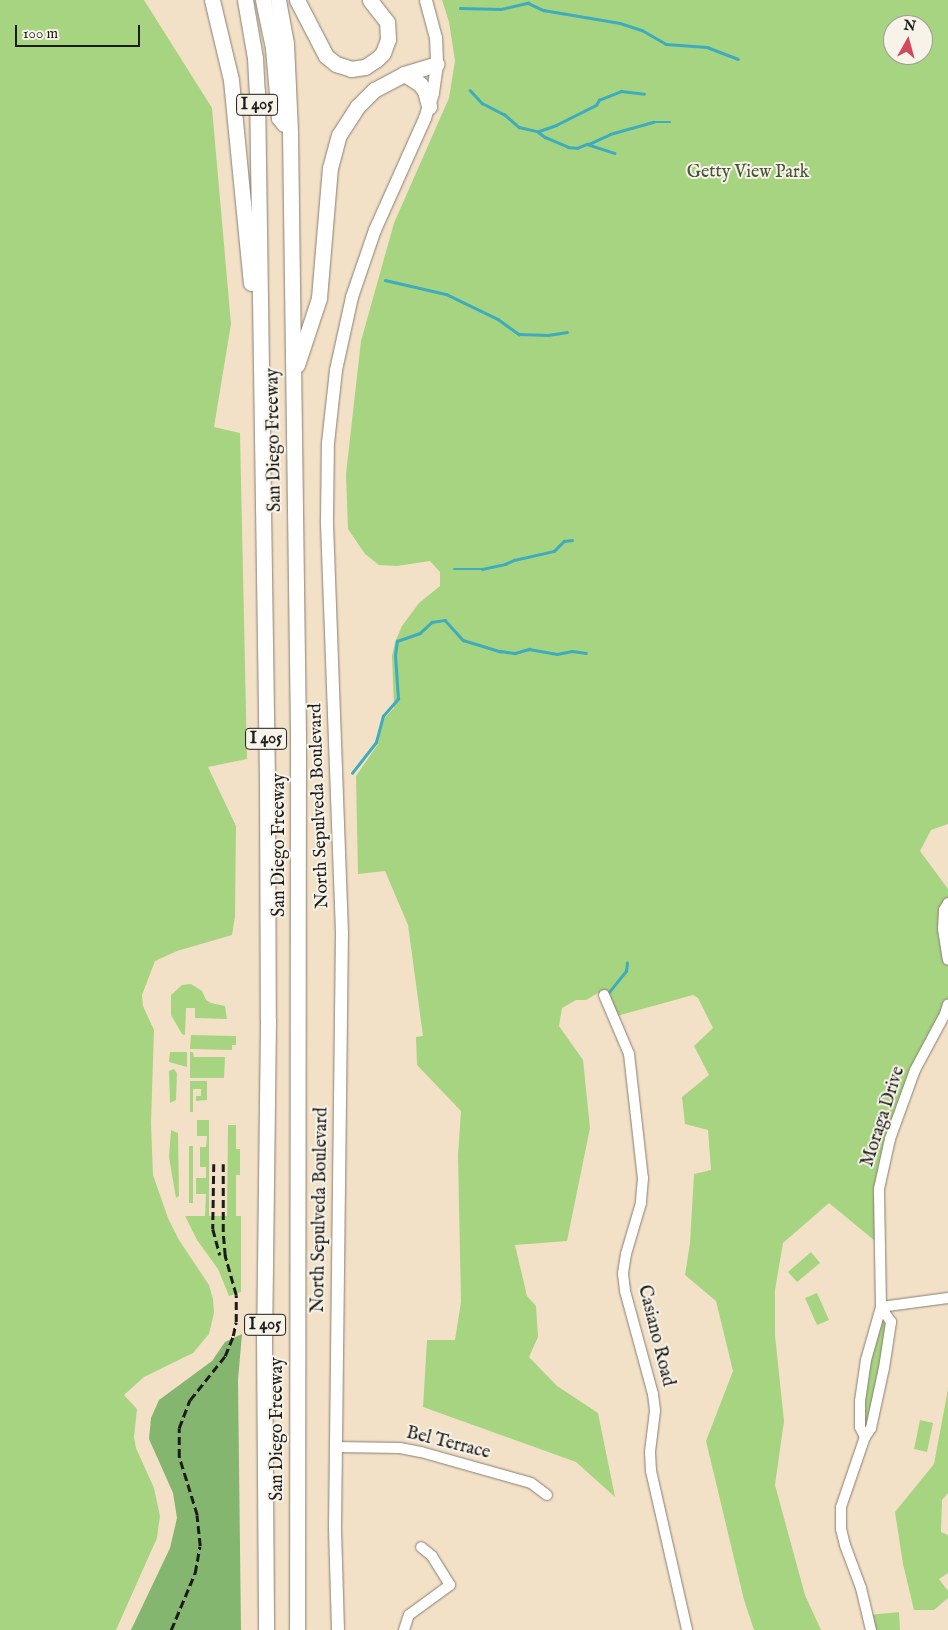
<!DOCTYPE html>
<html>
<head>
<meta charset="utf-8">
<style>
  body { margin:0 }
  #map { position:relative; width:948px; height:1630px; overflow:hidden; background:#f3e1c7; font-family:"IM FELL English",serif }
  div>[style] { position:absolute }
  [style*='--x'] { left:calc(var(--x)*1px); top:calc(var(--y)*1px); width:calc(var(--w)*1px); rotate:calc(var(--a)*1deg) }
  .green>* { inset:0; background:#a7d481 }
  .forest>* { inset:0; background:#85b66f }
  .stream>* { height:2.5px; margin:-1.25px; padding:0 1.25px; transform-origin:1.25px; border-radius:1.25px; background:#3facbd }
  .roads { filter:drop-shadow(0 0 1px #887e72) drop-shadow(0 0 1px #887e72) }
  .minor>* { height:10px; margin:-5px; padding:0 5px; transform-origin:5px; border-radius:5px; background:#fff }
  .major>* { height:12px; margin:-6px; padding:0 6px; transform-origin:6px; border-radius:6px; background:#fff }
  .highway>* { height:15px; margin:-7.5px; padding:0 7.5px; transform-origin:7.5px; border-radius:7.5px; background:#fff }
  .rail>* { height:2.5px; margin-top:-1.25px; transform-origin:0; background:repeating-linear-gradient(90deg,#1c1c1c 0 8px,transparent 0 12px) }
  span { translate:-50% -50%; white-space:nowrap; text-align:center; line-height:1.15; -webkit-text-stroke:4px #f7f3e8; paint-order:stroke }
  .shield-label span { padding:1px 4px; background:#f7f3e8; border:1px solid; border-radius:4px; -webkit-text-stroke-width:0 }
  .shield-label { font-size:16px; color:#1c1c1c; font-weight:700 }
  .park-label { font-size:18px; color:#46533a }
  .street-label { font-size:18px; color:#1c1c1c }
  .north { position:absolute; left:883px; top:15px; width:50px; height:50px; box-sizing:border-box; background:#f7f3e8; border:1px solid #9f9d96; border-radius:50%; rotate:7deg; font-size:14px; font-weight:700; line-height:20px; text-align:center; color:#1c1c1c }
  .north::after { content:''; display:block; margin:auto; width:18px; height:22px; background:#d1495b; clip-path:polygon(50% 0,100% 100%,50% 72%,0 100%) }
  .scale { position:absolute; left:15px; top:25px; width:125px; height:22px; box-sizing:border-box; border:2px solid #1c1c1c; border-top:0; padding-left:6px; font-size:15px; line-height:18px; white-space:nowrap; color:#1c1c1c; -webkit-text-stroke:4px #f7f3e8; paint-order:stroke }
</style>
</head>
<body>
<div id="map">
  <div class="green">
    <div style="clip-path:polygon(0 0,144px 0,212px 108px,231px 324px,214px 427px,240px 433px,247px 759px,208px 767px,236px 826px,235px 917px,232px 935px,177px 951px,155px 961px,142px 995px,143px 1006px,154px 1030px,151px 1123px,153px 1175px,168px 1218px,179px 1240px,209px 1285px,213px 1299px,214px 1313px,209px 1334px,193px 1353px,144px 1377px,124px 1395px,137px 1409px,134px 1437px,136px 1448px,154px 1488px,160px 1516px,157px 1538px,116px 1630px,0 1630px)"></div>
    <div style="clip-path:polygon(evenodd,442px 0,948px 0,948px 824px,931px 830px,920px 851px,948px 889px,948px 1004px,915px 1070px,879px 1188px,880px 1245px,829px 1203px,783px 1243px,775px 1290px,775px 1335px,784px 1421px,775px 1485px,805px 1595px,821px 1630px,754px 1630px,744px 1600px,706px 1441px,733px 1371px,716px 1301px,685px 1275px,690px 1243px,694px 1174px,711px 1170px,708px 1130px,685px 1124px,682px 1097px,709px 1075px,694px 1046px,713px 1028px,698px 998px,693px 995px,613px 1017px,598px 993px,586px 1000px,576px 1000px,562px 1008px,559px 1026px,583px 1060px,590px 1128px,567px 1241px,515px 1245px,527px 1296px,536px 1306px,538px 1337px,529px 1357px,557px 1386px,598px 1413px,615px 1497px,576px 1462px,423px 1407px,427px 1340px,455px 1340px,461px 1302px,458px 1155px,461px 1111px,417px 1065px,416px 1037px,423px 1036px,408px 925px,385px 871px,358px 874px,356px 776px,378px 744px,382px 721px,394px 708px,392px 656px,395px 642px,402px 626px,419px 603px,440px 586px,440px 572px,430px 561px,397px 566px,379px 565px,365px 554px,348px 529px,346px 474px,361px 341px,394px 223px,449px 98px,455px 61px,449px 22px,442px 0,893px 25px,923px 25px,923px 55px,893px 55px,893px 25px)"></div>
    <div style="clip-path:polygon(191px 984px,202px 991px,206px 1000px,211px 1003px,225px 1006px,227px 1019px,195px 1018px,195px 1008px,186px 1008px,185px 1035px,182px 1034px,171px 1015px,171px 995px,182px 985px)"></div>
    <div style="clip-path:polygon(191px 1035px,236px 1036px,236px 1045px,232px 1045px,232px 1050px,190px 1049px)"></div>
    <div style="clip-path:polygon(170px 1052px,187px 1052px,187px 1067px,169px 1062px)"></div>
    <div style="clip-path:polygon(190px 1052px,193px 1052px,194px 1057px,225px 1057px,224px 1078px,190px 1078px)"></div>
    <div style="clip-path:polygon(174px 1069px,177px 1073px,176px 1100px,170px 1103px,169px 1071px)"></div>
    <div style="clip-path:polygon(190px 1081px,207px 1081px,207px 1100px,196px 1101px,196px 1096px,201px 1096px,201px 1089px,193px 1089px,193px 1112px,190px 1112px)"></div>
    <div style="clip-path:polygon(197px 1120px,209px 1120px,209px 1216px,227px 1216px,228px 1125px,236px 1125px,236px 1149px,240px 1149px,240px 1175px,236px 1175px,236px 1216px,241px 1216px,241px 1292px,229px 1296px,218px 1269px,197px 1240px,185px 1216px,205px 1216px,206px 1194px,196px 1194px,196px 1178px,206px 1178px,206px 1167px,200px 1167px,200px 1147px,206px 1147px,207px 1136px,197px 1136px)"></div>
    <div style="clip-path:polygon(171px 1130px,178px 1133px,179px 1196px,176px 1198px,169px 1157px)"></div>
    <div style="clip-path:polygon(189px 1146px,193px 1146px,193px 1203px,189px 1203px)"></div>
    <div style="clip-path:polygon(811px 1252px,820px 1263px,797px 1282px,788px 1272px)"></div>
    <div style="clip-path:polygon(817px 1293px,829px 1320px,817px 1325px,805px 1298px)"></div>
    <div style="clip-path:polygon(881px 1307px,891px 1322px,865px 1437px,860px 1401px)"></div>
    <div style="clip-path:polygon(948px 1389px,948px 1493px,942px 1500px,941px 1532px,948px 1535px,948px 1573px,939px 1579px,948px 1591px,948px 1598px,934px 1610px,914px 1610px,903px 1564px,895px 1512px,934px 1464px)"></div>
    <div style="clip-path:polygon(920px 1420px,933px 1423px,927px 1452px,914px 1449px)"></div>
    <div style="clip-path:polygon(899px 1612px,900px 1630px,871px 1630px,869px 1615px)"></div>
  </div>
  <div class="forest">
    <div style="clip-path:polygon(242px 1334px,238px 1380px,241px 1630px,131px 1630px,170px 1548px,177px 1518px,173px 1493px,149px 1439px,151px 1418px,159px 1400px,212px 1361px,225px 1342px)"></div>
  </div>
  <div class="stream">
    <div style="--x:460;--y:8;--w:41;--a:1.4"></div>
    <div style="--x:501;--y:9;--w:28;--a:-13"></div>
    <div style="--x:528;--y:3;--w:17;--a:25"></div>
    <div style="--x:543;--y:10;--w:78;--a:9.6"></div>
    <div style="--x:620;--y:23;--w:23;--a:18"></div>
    <div style="--x:642;--y:30;--w:28;--a:30"></div>
    <div style="--x:666;--y:44;--w:41;--a:4.2"></div>
    <div style="--x:707;--y:47;--w:33;--a:21"></div>
    <div style="--x:470;--y:90;--w:18;--a:47"></div>
    <div style="--x:482;--y:103;--w:25;--a:27"></div>
    <div style="--x:504;--y:114;--w:20;--a:41"></div>
    <div style="--x:519;--y:127;--w:18;--a:13"></div>
    <div style="--x:537;--y:131;--w:10;--a:37"></div>
    <div style="--x:545;--y:137;--w:25;--a:23"></div>
    <div style="--x:568;--y:147;--w:9;--a:6"></div>
    <div style="--x:577;--y:148;--w:11;--a:-22"></div>
    <div style="--x:587;--y:144;--w:29;--a:18"></div>
    <div style="--x:539;--y:131;--w:18;--a:-19"></div>
    <div style="--x:556;--y:125;--w:45;--a:-26.6"></div>
    <div style="--x:596;--y:105;--w:6;--a:-59"></div>
    <div style="--x:599;--y:100;--w:24;--a:-22"></div>
    <div style="--x:621;--y:91;--w:23;--a:7"></div>
    <div style="--x:589;--y:144;--w:23;--a:-25"></div>
    <div style="--x:610;--y:134;--w:45;--a:-15.6"></div>
    <div style="--x:653;--y:122;--w:17;--a:0"></div>
    <div style="--x:385;--y:280;--w:63;--a:12.9"></div>
    <div style="--x:446;--y:294;--w:58;--a:25.7"></div>
    <div style="--x:498;--y:319;--w:26;--a:36"></div>
    <div style="--x:519;--y:334;--w:29;--a:2"></div>
    <div style="--x:548;--y:335;--w:19;--a:-9"></div>
    <div style="--x:454;--y:569;--w:28;--a:0"></div>
    <div style="--x:482;--y:569;--w:24;--a:-12"></div>
    <div style="--x:505;--y:564;--w:10;--a:-24"></div>
    <div style="--x:514;--y:560;--w:41;--a:-12.7"></div>
    <div style="--x:554;--y:551;--w:14;--a:-45"></div>
    <div style="--x:564;--y:541;--w:8;--a:-7"></div>
    <div style="--x:352;--y:773;--w:39;--a:-52"></div>
    <div style="--x:376;--y:742;--w:27;--a:-75"></div>
    <div style="--x:383;--y:716;--w:23;--a:-49"></div>
    <div style="--x:398;--y:699;--w:44;--a:-93.9"></div>
    <div style="--x:395;--y:655;--w:14;--a:-82"></div>
    <div style="--x:397;--y:641;--w:24;--a:-19"></div>
    <div style="--x:420;--y:633;--w:16;--a:-43"></div>
    <div style="--x:432;--y:622;--w:13;--a:-9"></div>
    <div style="--x:445;--y:620;--w:27;--a:48"></div>
    <div style="--x:463;--y:640;--w:39;--a:17"></div>
    <div style="--x:500;--y:651;--w:15;--a:8"></div>
    <div style="--x:515;--y:653;--w:15;--a:-16"></div>
    <div style="--x:529;--y:649;--w:28;--a:10"></div>
    <div style="--x:557;--y:654;--w:15;--a:-11"></div>
    <div style="--x:572;--y:651;--w:14;--a:8"></div>
    <div style="--x:609;--y:992;--w:27;--a:-51"></div>
    <div style="--x:626;--y:971;--w:8;--a:-83"></div>
  </div>
  <div class="roads">
    <div class="minor">
      <div style="--x:948;--y:903;--w:8;--a:120"></div>
      <div style="--x:944;--y:910;--w:19;--a:93"></div>
      <div style="--x:943;--y:929;--w:31;--a:81"></div>
      <div style="--x:604;--y:995;--w:64;--a:67"></div>
      <div style="--x:629;--y:1054;--w:125;--a:83.6"></div>
      <div style="--x:643;--y:1178;--w:25;--a:95"></div>
      <div style="--x:641;--y:1203;--w:53;--a:106.4"></div>
      <div style="--x:626;--y:1254;--w:20;--a:99"></div>
      <div style="--x:623;--y:1274;--w:17;--a:83"></div>
      <div style="--x:625;--y:1291;--w:107;--a:74.8"></div>
      <div style="--x:653;--y:1394;--w:17;--a:83"></div>
      <div style="--x:655;--y:1411;--w:41;--a:97"></div>
      <div style="--x:650;--y:1452;--w:19;--a:87"></div>
      <div style="--x:651;--y:1471;--w:163;--a:77.2"></div>
      <div style="--x:881;--y:1307;--w:68;--a:-7.7"></div>
      <div style="--x:865;--y:1437;--w:11;--a:-117"></div>
      <div style="--x:860;--y:1427;--w:26;--a:-90"></div>
      <div style="--x:860;--y:1401;--w:41;--a:-81.7"></div>
      <div style="--x:866;--y:1360;--w:55;--a:-74.2"></div>
      <div style="--x:881;--y:1307;--w:118;--a:-91"></div>
      <div style="--x:879;--y:1189;--w:51;--a:-77.6"></div>
      <div style="--x:890;--y:1139;--w:73;--a:-70.1"></div>
      <div style="--x:915;--y:1070;--w:64;--a:-61.8"></div>
      <div style="--x:945;--y:1014;--w:10;--a:-73"></div>
      <div style="--x:336;--y:1447;--w:64;--a:0.9"></div>
      <div style="--x:400;--y:1448;--w:21;--a:11"></div>
      <div style="--x:421;--y:1452;--w:114;--a:15.7"></div>
      <div style="--x:531;--y:1483;--w:20;--a:37"></div>
      <div style="--x:404;--y:1630;--w:16;--a:-72"></div>
      <div style="--x:409;--y:1615;--w:51;--a:-36.2"></div>
      <div style="--x:450;--y:1585;--w:34;--a:-122"></div>
      <div style="--x:432;--y:1556;--w:14;--a:-141"></div>
      <div style="--x:871;--y:1630;--w:43;--a:-103.4"></div>
      <div style="--x:861;--y:1588;--w:46;--a:-110.4"></div>
      <div style="--x:845;--y:1545;--w:16;--a:-104"></div>
      <div style="--x:841;--y:1529;--w:22;--a:-90"></div>
      <div style="--x:841;--y:1507;--w:74;--a:-71.1"></div>
      <div style="--x:865;--y:1437;--w:11;--a:-56"></div>
      <div style="--x:871;--y:1428;--w:61;--a:-77.8"></div>
      <div style="--x:884;--y:1368;--w:47;--a:-81.3"></div>
      <div style="--x:891;--y:1322;--w:18;--a:-124"></div>
    </div>
    <div class="major">
      <div style="--x:338;--y:1630;--w:102;--a:-91.7"></div>
      <div style="--x:335;--y:1528;--w:595;--a:-89.33"></div>
      <div style="--x:342;--y:933;--w:413;--a:-92.1"></div>
      <div style="--x:327;--y:520;--w:77;--a:-89.3"></div>
      <div style="--x:328;--y:443;--w:73;--a:-83.7"></div>
      <div style="--x:336;--y:370;--w:75;--a:-77.6"></div>
      <div style="--x:352;--y:297;--w:71;--a:-71.1"></div>
      <div style="--x:375;--y:230;--w:123;--a:-65.9"></div>
      <div style="--x:425;--y:118;--w:26;--a:-72"></div>
      <div style="--x:433;--y:93;--w:29;--a:-82"></div>
      <div style="--x:437;--y:64;--w:26;--a:-92"></div>
      <div style="--x:436;--y:38;--w:39;--a:-105"></div>
    </div>
    <div class="highway">
      <div style="--x:212;--y:0;--w:82;--a:76.6"></div>
      <div style="--x:231;--y:80;--w:204;--a:84.4"></div>
      <div style="--x:245;--y:0;--w:59;--a:80.2"></div>
      <div style="--x:255;--y:58;--w:33;--a:87"></div>
      <div style="--x:257;--y:91;--w:691;--a:89.17"></div>
      <div style="--x:267;--y:782;--w:238;--a:89.8"></div>
      <div style="--x:268;--y:1020;--w:314;--a:90.7"></div>
      <div style="--x:264;--y:1334;--w:296;--a:89.6"></div>
      <div style="--x:263;--y:0;--w:49;--a:78.2"></div>
      <div style="--x:273;--y:48;--w:70;--a:85.1"></div>
      <div style="--x:279;--y:118;--w:8;--a:50"></div>
      <div style="--x:278;--y:0;--w:44;--a:79.5"></div>
      <div style="--x:286;--y:43;--w:89;--a:87.4"></div>
      <div style="--x:290;--y:132;--w:601;--a:89.24"></div>
      <div style="--x:298;--y:733;--w:897;--a:90.06"></div>
      <div style="--x:297;--y:0;--w:63;--a:62.6"></div>
      <div style="--x:326;--y:56;--w:13;--a:39"></div>
      <div style="--x:336;--y:64;--w:16;--a:18"></div>
      <div style="--x:351;--y:69;--w:14;--a:-8"></div>
      <div style="--x:365;--y:67;--w:14;--a:-34"></div>
      <div style="--x:377;--y:59;--w:8;--a:-45"></div>
      <div style="--x:383;--y:53;--w:15;--a:-70"></div>
      <div style="--x:388;--y:39;--w:17;--a:-93"></div>
      <div style="--x:387;--y:22;--w:28;--a:-128"></div>
      <div style="--x:404;--y:74;--w:19;--a:32"></div>
      <div style="--x:420;--y:84;--w:9;--a:54"></div>
      <div style="--x:425;--y:91;--w:16;--a:75"></div>
      <div style="--x:297;--y:365;--w:71;--a:-71.8"></div>
      <div style="--x:319;--y:298;--w:130;--a:-85.2"></div>
      <div style="--x:330;--y:168;--w:34;--a:-75"></div>
      <div style="--x:339;--y:135;--w:35;--a:-57"></div>
      <div style="--x:358;--y:106;--w:23;--a:-45"></div>
      <div style="--x:374;--y:90;--w:34;--a:-28"></div>
      <div style="--x:404;--y:74;--w:34;--a:-17"></div>
    </div>
  </div>
  <div class="rail">
    <div style="--x:214;--y:1164;--w:65;--a:90.9"></div>
    <div style="--x:213;--y:1229;--w:27;--a:75"></div>
    <div style="--x:171;--y:1630;--w:62;--a:-67.2"></div>
    <div style="--x:195;--y:1573;--w:27;--a:-80"></div>
    <div style="--x:200;--y:1546;--w:31;--a:-96"></div>
    <div style="--x:197;--y:1515;--w:61;--a:-107.2"></div>
    <div style="--x:179;--y:1457;--w:29;--a:-90"></div>
    <div style="--x:179;--y:1428;--w:30;--a:-69"></div>
    <div style="--x:190;--y:1400;--w:56;--a:-51.5"></div>
    <div style="--x:225;--y:1356;--w:22;--a:-68"></div>
    <div style="--x:233;--y:1336;--w:14;--a:-78"></div>
    <div style="--x:236;--y:1322;--w:27;--a:-90"></div>
    <div style="--x:236;--y:1295;--w:41;--a:-105.8"></div>
    <div style="--x:225;--y:1256;--w:24;--a:-95"></div>
    <div style="--x:223;--y:1232;--w:68;--a:-90"></div>
  </div>
  <div class="shield-label">
    <span style="left:257px;top:105px">I 405</span>
    <span style="left:266px;top:739px">I 405</span>
    <span style="left:265px;top:1325px">I 405</span>
  </div>
  <div class="park-label">
    <span style="left:748px;top:173px">Getty View Park</span>
  </div>
  <div class="street-label">
    <span style="left:275px;top:440px;rotate:-91deg">San Diego Freeway</span>
    <span style="left:320px;top:806px;rotate:-92deg">North Sepulveda Boulevard</span>
    <span style="left:280px;top:845px;rotate:-90deg">San Diego Freeway</span>
    <span style="left:884px;top:1117px;rotate:-72deg">Moraga Drive</span>
    <span style="left:321px;top:1210px;rotate:-89deg">North Sepulveda Boulevard</span>
    <span style="left:655px;top:1336px;rotate:76deg">Casiano Road</span>
    <span style="left:278px;top:1429px;rotate:-90deg">San Diego Freeway</span>
    <span style="left:448px;top:1444px;rotate:14deg">Bel Terrace</span>
  </div>
  <div class="north">N</div>
  <div class="scale">100 m</div>
</div>
</body>
</html>
